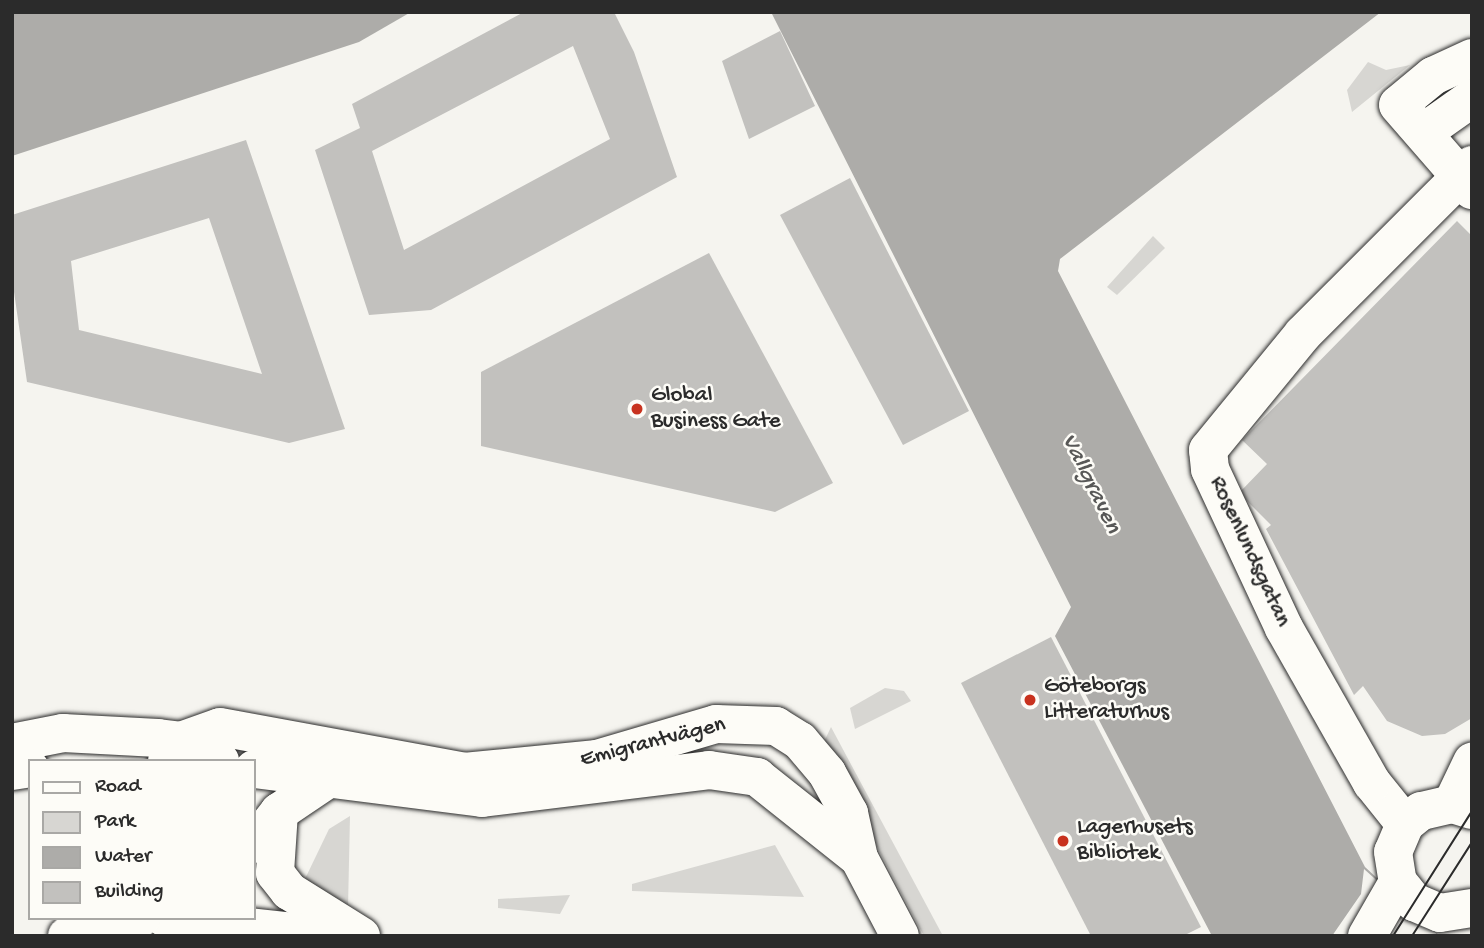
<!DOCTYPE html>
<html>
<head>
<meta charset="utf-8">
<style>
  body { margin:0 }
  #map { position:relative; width:1484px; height:948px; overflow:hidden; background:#f5f4ef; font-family:"Gochi Hand",sans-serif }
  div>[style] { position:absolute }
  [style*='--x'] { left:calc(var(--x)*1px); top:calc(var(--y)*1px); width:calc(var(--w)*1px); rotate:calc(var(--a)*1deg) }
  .green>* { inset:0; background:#d7d6d2 }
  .water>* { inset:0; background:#adaca9 }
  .pier>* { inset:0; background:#f5f4ef }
  .building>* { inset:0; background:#c2c1be }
  .roads { filter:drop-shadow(0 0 2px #2b2b2b) drop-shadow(0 0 2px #2b2b2b) }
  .minor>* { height:38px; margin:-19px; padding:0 19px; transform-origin:19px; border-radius:19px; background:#fdfcf7 }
  .major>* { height:38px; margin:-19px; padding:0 19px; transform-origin:19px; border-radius:19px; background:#fdfcf7 }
  .highway>* { height:38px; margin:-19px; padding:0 19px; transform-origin:19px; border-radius:19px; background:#fdfcf7 }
  .tram>* { height:2px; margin:-1px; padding:0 1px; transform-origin:1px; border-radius:1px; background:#2b2b2b }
  .dots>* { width:19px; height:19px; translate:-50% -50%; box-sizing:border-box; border:4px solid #fdfcf7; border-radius:50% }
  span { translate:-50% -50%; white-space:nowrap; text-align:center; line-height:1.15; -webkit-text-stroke:5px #fdfcf7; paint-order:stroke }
  .poi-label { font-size:23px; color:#2b2b2b }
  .left { translate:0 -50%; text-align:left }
  .street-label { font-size:23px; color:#2b2b2b }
  .water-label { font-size:24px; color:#585857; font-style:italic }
  .frame { position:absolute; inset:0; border:14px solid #2b2b2b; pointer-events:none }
  .legend { position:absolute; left:28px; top:759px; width:228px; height:161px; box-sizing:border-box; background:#fdfcf7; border:2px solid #a9a8a5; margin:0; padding:9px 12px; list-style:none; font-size:21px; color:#2b2b2b }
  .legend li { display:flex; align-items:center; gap:14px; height:35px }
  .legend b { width:35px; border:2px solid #a9a8a5 }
</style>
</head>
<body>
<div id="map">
  <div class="green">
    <div style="clip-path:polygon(1368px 62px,1386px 70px,1410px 65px,1352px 112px,1347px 90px)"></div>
    <div style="clip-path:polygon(1153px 236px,1165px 248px,1117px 295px,1107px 287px)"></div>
    <div style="clip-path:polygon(885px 688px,904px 691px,911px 701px,855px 729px,850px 708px)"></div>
    <div style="clip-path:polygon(831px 727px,943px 936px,924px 936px,823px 744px)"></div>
    <div style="clip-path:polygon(350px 816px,348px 907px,304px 881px,329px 829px)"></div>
    <div style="clip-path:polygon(775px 845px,804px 897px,632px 891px,632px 884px)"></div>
    <div style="clip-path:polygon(570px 895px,560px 914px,498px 908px,498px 899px)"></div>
  </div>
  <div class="water">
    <div style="clip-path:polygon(12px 12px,411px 12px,359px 42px,12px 156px)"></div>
    <div style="clip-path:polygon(771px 12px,1381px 12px,1060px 259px,1058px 271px,1365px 867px,1440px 936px,1212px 936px,1055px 636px,1071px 607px)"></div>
  </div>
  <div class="pier">
    <div style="clip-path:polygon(1364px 869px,1439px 936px,1332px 936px,1361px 894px)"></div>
  </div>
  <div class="building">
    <div style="clip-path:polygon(evenodd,524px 12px,614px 12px,634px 52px,677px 177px,431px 310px,369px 315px,315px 150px,360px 128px,352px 104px,524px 12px,573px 46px,610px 139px,404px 250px,372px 151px,573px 46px)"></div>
    <div style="clip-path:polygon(780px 31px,815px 106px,749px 139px,722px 61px)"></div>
    <div style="clip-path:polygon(evenodd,246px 140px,345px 429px,289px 443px,27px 382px,12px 278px,12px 215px,246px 140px,209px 218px,262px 374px,79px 330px,71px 261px,209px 218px)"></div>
    <div style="clip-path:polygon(850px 178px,969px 411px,903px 445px,780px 215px)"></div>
    <div style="clip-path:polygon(1457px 221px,1472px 236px,1472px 718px,1445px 734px,1422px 736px,1387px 721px,1363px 686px,1354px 695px,1266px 529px,1271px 525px,1239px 493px,1267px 464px,1242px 440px)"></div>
    <div style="clip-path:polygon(709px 253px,833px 483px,775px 512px,481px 446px,481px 372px)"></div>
    <div style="clip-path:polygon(1051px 637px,1201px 927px,1183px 936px,1091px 936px,961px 683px)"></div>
  </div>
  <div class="roads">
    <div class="minor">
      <div style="--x:1472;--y:58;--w:43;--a:155.2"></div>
      <div style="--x:1433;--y:76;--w:45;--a:140.4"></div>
      <div style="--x:1398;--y:105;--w:113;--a:49"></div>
      <div style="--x:1424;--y:132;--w:59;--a:-35.3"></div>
      <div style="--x:12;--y:743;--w:52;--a:-11.1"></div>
      <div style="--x:63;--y:733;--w:95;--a:3"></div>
      <div style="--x:158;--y:738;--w:23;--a:7"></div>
      <div style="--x:181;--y:741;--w:44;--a:27.1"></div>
      <div style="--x:167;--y:761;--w:24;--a:-55"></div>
      <div style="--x:181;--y:741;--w:41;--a:-19.7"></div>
      <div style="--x:220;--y:727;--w:248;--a:10.4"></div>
      <div style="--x:464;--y:772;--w:134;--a:-5.6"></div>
      <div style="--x:597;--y:759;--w:124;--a:-16.4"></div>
      <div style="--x:716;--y:724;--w:60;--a:1.9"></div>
      <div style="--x:776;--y:726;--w:28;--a:32"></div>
      <div style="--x:800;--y:741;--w:42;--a:49.8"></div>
      <div style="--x:827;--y:773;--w:46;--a:61.2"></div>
      <div style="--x:849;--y:813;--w:46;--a:77.5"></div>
      <div style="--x:859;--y:858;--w:88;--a:62.3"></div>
      <div style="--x:254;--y:769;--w:230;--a:7.2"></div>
      <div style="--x:482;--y:798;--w:229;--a:-7"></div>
      <div style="--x:709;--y:770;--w:49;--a:8.3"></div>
      <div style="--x:757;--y:777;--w:130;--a:38.5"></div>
      <div style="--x:12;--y:771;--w:18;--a:-9"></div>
      <div style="--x:1452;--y:804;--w:47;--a:-64.5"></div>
      <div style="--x:1472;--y:810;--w:21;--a:-163"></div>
      <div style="--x:1452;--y:804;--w:32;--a:167"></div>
      <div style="--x:1421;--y:811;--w:21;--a:141"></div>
      <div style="--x:1405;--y:824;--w:30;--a:113"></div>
      <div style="--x:1393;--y:852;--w:30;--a:81"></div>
      <div style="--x:1398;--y:882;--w:26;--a:51"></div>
      <div style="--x:1414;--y:902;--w:28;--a:23"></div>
      <div style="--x:1440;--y:913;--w:32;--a:-9"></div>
      <div style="--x:1405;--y:824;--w:53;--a:-128.8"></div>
      <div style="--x:1372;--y:783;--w:178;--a:-119.6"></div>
      <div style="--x:1284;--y:628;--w:175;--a:-115"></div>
      <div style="--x:1210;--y:469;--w:19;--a:-96"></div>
      <div style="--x:1208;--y:450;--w:150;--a:-50.7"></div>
      <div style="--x:1303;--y:334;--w:239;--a:-45"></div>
      <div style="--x:1367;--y:936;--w:62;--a:-60.1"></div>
    </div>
    <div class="major">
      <div style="--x:254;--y:844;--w:41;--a:-52"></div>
      <div style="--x:279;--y:812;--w:59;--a:-34"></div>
    </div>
    <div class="highway">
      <div style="--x:279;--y:812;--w:61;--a:93.8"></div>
      <div style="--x:275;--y:873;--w:23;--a:52"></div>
      <div style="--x:289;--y:891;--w:85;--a:32"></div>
      <div style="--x:165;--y:918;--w:166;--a:6.2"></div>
      <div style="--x:67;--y:936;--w:76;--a:-13.7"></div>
    </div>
  </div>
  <div class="tram">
    <div style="--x:1393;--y:936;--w:148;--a:-57.7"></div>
    <div style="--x:1412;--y:936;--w:112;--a:-57.4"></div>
  </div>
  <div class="dots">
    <div style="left:637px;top:409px;background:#c8321e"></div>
    <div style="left:1030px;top:700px;background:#c8321e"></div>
    <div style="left:1063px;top:841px;background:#c8321e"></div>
  </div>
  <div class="poi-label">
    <span class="left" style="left:651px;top:409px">Global<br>Business Gate</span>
    <span class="left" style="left:1044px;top:700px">Göteborgs<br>Litteraturhus</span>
    <span class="left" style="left:1077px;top:841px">Lagerhusets<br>Bibliotek</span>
  </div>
  <div class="street-label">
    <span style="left:1249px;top:552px;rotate:65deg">Rosenlundsgatan</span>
    <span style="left:653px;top:743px;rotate:-14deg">Emigrantvägen</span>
  </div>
  <div class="water-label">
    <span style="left:1090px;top:484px;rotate:64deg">Vallgraven</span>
  </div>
  <div class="frame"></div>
  <ul class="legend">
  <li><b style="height:9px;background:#fdfcf7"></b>Road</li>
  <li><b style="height:19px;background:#d7d6d2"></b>Park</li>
  <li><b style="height:19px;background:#adaca9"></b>Water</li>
  <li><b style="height:19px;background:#c2c1be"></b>Building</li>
  </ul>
</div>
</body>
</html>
